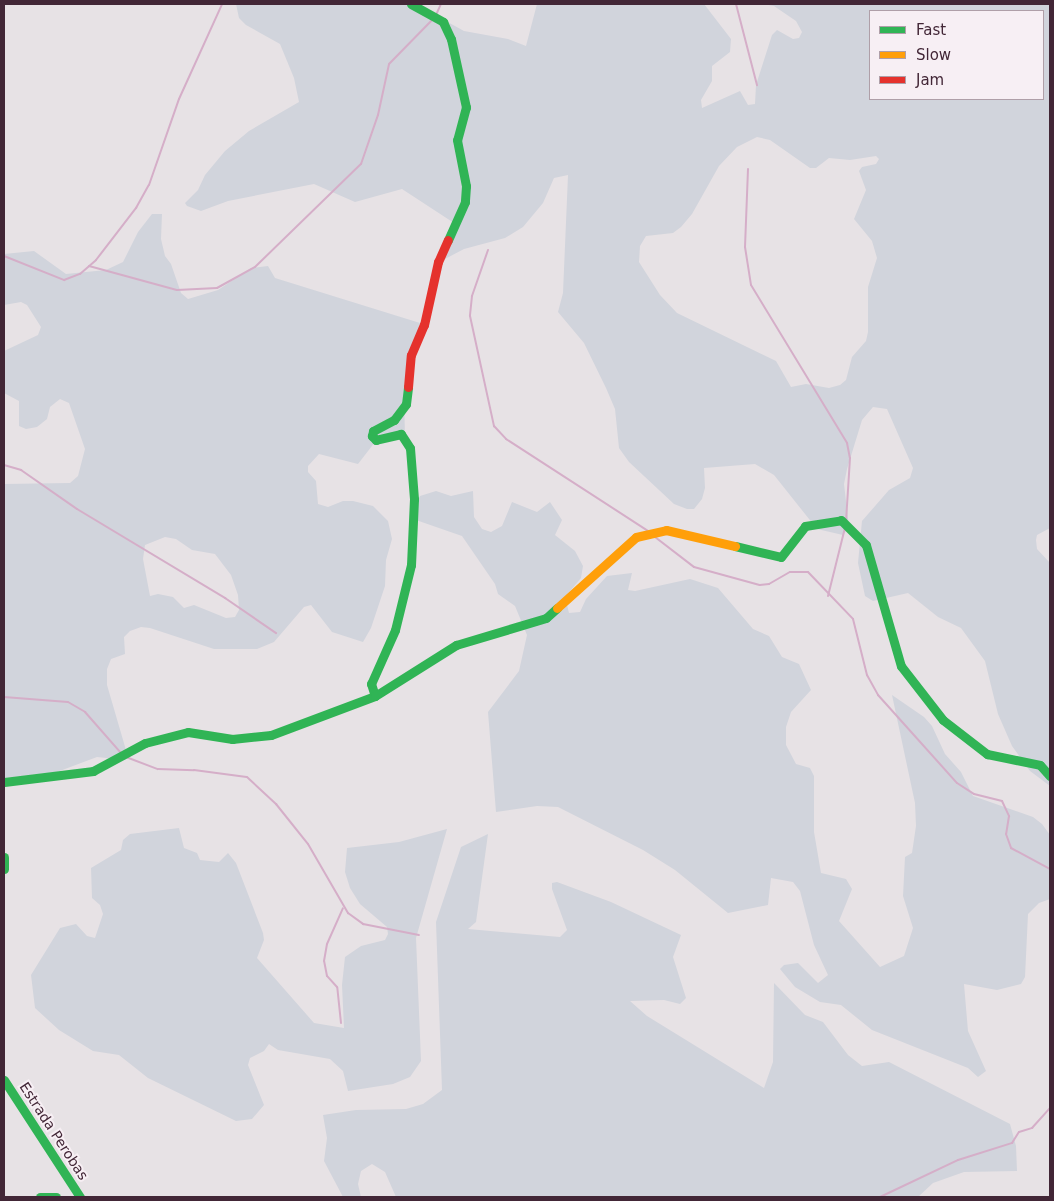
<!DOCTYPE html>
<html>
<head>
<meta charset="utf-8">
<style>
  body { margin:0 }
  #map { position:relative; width:1054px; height:1201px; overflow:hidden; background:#e7e2e5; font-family:"DejaVu Sans",sans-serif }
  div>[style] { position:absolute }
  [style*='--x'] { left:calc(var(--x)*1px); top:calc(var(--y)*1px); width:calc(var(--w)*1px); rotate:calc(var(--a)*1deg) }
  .green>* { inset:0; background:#d1d4dc }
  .stream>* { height:2px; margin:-1px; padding:0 1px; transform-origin:1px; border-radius:1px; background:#d5aec8 }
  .fast>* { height:9px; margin:-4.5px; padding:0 4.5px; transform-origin:4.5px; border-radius:4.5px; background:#30b455 }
  .slow>* { height:9px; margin:-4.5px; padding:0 4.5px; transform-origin:4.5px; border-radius:4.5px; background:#ff9f0a }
  .jam>* { height:9px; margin:-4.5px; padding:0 4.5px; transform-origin:4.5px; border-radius:4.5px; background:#e5322d }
  span { translate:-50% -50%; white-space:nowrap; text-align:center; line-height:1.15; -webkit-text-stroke:4px #f7eff4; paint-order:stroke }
  .street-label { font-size:14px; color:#422636 }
  .frame { position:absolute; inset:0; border:5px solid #422636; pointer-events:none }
  .legend { position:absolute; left:869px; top:10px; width:175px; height:90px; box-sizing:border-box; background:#f7eff4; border:1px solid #af9fa8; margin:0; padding:6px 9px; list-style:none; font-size:15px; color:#422636 }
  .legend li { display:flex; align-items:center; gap:10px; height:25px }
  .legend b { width:25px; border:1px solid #af9fa8 }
</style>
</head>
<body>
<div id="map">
  <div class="green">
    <div style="clip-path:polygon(evenodd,236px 4px,415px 4px,464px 31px,508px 39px,526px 46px,537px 4px,704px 4px,731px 39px,730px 52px,712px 66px,712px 81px,701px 100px,702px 108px,740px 91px,748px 105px,755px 104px,756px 85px,772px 35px,777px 30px,793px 39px,799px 38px,802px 32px,796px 21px,774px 6px,763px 4px,1050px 4px,1050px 528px,1037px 535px,1036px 540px,1037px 549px,1050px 563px,1050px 786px,1030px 771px,1012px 746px,998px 714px,985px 661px,961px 628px,938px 617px,908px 593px,873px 601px,865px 596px,858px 563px,862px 521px,889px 490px,910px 478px,913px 468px,887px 409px,873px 407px,862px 420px,847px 469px,844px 484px,849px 527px,843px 535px,817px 529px,774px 475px,755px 464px,704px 468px,705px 488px,702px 499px,694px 509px,687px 509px,674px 504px,629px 462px,619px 448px,615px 409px,606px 388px,584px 343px,558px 312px,563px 293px,568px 175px,554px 178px,543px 203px,523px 227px,505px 238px,464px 249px,443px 260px,454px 223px,402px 189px,355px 202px,314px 184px,228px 201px,201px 211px,187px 206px,185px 203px,198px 190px,205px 175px,225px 151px,249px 131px,299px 102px,294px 78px,280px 44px,246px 25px,239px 18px,236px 4px,870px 11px,1043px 11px,1043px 99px,870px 99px,870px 11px,236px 4px,757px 137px,770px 140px,810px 168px,816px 168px,829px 158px,850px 160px,876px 156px,879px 159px,876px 164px,862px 167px,859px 171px,866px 190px,854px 219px,872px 241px,877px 258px,868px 287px,868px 332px,866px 341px,852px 357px,846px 380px,840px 385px,829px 388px,806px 384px,791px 387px,776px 361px,677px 313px,660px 295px,639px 262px,640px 246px,646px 236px,673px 233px,681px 227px,692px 214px,719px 166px,737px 147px,757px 137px)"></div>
    <div style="clip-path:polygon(evenodd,152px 214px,162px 214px,161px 239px,165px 256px,171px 264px,181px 293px,188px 299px,218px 290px,251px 268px,268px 266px,275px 278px,420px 323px,404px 397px,405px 436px,375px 442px,358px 464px,319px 454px,308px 466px,308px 472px,316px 481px,318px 504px,328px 507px,343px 501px,353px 501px,373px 506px,388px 521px,392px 539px,386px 560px,385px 586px,371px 628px,363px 642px,332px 632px,311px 605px,304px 607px,274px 642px,257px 649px,214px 649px,150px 628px,141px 627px,130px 631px,124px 637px,125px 654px,111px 659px,107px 669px,107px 685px,128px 757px,125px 760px,97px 757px,57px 772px,4px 778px,4px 484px,70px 483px,78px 476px,85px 449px,69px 403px,60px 399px,50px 407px,47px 419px,37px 427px,26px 429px,19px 426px,19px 401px,4px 393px,4px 351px,38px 335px,41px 327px,27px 305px,21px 302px,4px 305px,4px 254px,34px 251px,66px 274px,106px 270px,123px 262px,138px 232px,152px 214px,165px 537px,176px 539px,192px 550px,215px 554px,231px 575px,238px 595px,239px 610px,235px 617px,226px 618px,194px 605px,184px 608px,173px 597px,158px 594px,150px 596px,143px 559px,145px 545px,165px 537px)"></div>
    <div style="clip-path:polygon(436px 491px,451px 496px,473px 491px,474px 517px,482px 529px,491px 532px,502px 526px,512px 502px,537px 512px,550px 502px,562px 520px,555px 535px,575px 551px,583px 566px,581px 578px,565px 597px,569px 613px,580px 612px,586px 599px,607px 576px,632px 573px,628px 590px,635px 591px,690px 579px,718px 588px,753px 629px,769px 636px,782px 657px,799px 664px,811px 690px,791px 712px,786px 727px,786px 745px,796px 764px,810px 768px,814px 776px,814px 832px,821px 873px,846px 879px,852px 889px,839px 921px,880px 967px,904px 956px,913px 928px,903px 896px,905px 857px,912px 853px,916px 826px,915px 803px,892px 695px,924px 717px,932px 726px,945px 754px,961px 772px,973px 796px,1033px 817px,1042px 824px,1050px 835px,1050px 899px,1039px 903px,1028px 914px,1025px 977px,1021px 984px,997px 990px,964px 984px,968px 1031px,986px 1071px,978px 1077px,968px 1068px,872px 1030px,841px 1005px,820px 1002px,795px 987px,780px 969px,784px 965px,798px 963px,818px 983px,828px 975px,814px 945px,800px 891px,793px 882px,771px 878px,768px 905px,728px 913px,675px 870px,643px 850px,558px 807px,537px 806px,496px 812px,488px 712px,519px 671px,527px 635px,515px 606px,498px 594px,495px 584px,462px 536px,413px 519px,414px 508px,420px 496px)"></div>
    <div style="clip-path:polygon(179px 828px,184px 848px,197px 853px,200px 860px,219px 862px,228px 853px,236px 863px,263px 933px,264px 940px,257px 958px,314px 1023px,344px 1028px,342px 985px,345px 957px,361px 946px,385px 940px,388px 934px,387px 927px,360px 904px,350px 888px,345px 872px,347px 848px,399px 842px,447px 829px,416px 938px,421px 1061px,410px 1077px,393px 1084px,348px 1091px,343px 1071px,330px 1059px,278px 1050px,269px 1044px,264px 1051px,250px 1058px,248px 1065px,264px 1105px,252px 1119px,236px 1121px,148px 1078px,119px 1055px,93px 1051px,59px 1030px,35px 1008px,31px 975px,60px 928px,76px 924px,87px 936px,95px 938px,103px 914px,100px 905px,92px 898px,91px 868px,121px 850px,123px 840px,130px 834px)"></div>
    <div style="clip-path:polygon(488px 834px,476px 922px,468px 929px,560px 937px,567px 930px,552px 889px,552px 883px,557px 882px,611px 902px,681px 935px,673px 957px,686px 998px,680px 1004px,664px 1000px,630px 1001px,647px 1016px,764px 1088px,773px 1062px,774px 983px,805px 1015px,823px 1022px,848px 1055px,862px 1066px,889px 1062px,1010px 1124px,1016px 1146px,1017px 1171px,964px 1172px,933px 1183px,918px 1197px,396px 1197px,385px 1172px,372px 1164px,361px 1171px,358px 1184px,361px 1197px,343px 1197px,324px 1161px,327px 1138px,323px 1115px,356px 1110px,406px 1109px,423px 1104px,442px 1090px,436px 922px,461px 847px)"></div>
  </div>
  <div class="stream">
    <div style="--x:736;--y:4;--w:84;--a:75.5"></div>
    <div style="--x:436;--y:15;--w:12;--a:-66"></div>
    <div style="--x:748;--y:169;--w:78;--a:92.2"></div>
    <div style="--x:745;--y:247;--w:38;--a:81"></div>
    <div style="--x:751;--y:285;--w:185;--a:58.7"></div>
    <div style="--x:847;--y:443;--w:15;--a:79"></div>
    <div style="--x:850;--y:458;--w:63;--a:93.6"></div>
    <div style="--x:488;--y:250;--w:49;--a:109.2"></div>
    <div style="--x:472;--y:296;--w:20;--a:96"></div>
    <div style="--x:470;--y:316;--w:113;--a:77.7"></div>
    <div style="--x:494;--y:426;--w:18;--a:47"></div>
    <div style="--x:506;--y:439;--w:169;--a:32.9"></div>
    <div style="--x:4;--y:256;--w:65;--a:21.8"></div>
    <div style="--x:64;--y:280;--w:17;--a:-21"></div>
    <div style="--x:80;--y:274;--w:21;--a:-41"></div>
    <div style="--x:96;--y:260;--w:66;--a:-52.4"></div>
    <div style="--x:136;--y:208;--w:26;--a:-61"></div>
    <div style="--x:149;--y:185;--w:91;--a:-70.8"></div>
    <div style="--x:179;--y:99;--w:104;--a:-65.6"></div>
    <div style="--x:89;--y:266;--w:91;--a:15.3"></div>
    <div style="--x:177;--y:290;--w:40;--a:-2.9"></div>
    <div style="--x:217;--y:288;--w:43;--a:-28.9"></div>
    <div style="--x:255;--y:267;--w:148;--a:-44.2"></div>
    <div style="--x:361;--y:164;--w:52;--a:-70.9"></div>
    <div style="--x:378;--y:115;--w:52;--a:-77.8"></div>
    <div style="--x:389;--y:64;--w:63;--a:-45.6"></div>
    <div style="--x:4;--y:465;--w:18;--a:16"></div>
    <div style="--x:21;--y:470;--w:68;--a:34.9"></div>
    <div style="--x:77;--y:509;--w:173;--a:31"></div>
    <div style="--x:225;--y:598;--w:62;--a:34.5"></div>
    <div style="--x:655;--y:537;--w:49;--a:37.6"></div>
    <div style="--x:694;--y:567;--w:68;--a:15.3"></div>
    <div style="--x:760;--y:585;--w:9;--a:-6"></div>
    <div style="--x:769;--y:584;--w:24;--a:-30"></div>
    <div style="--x:790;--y:572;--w:18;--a:0"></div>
    <div style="--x:808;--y:572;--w:65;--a:46.2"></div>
    <div style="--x:853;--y:619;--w:58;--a:76"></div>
    <div style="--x:867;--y:675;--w:23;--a:61"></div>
    <div style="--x:878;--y:695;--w:118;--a:48.1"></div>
    <div style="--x:957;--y:783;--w:20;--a:33"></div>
    <div style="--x:974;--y:794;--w:29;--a:14"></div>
    <div style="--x:1002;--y:801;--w:17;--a:65"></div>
    <div style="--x:1009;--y:816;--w:18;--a:99"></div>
    <div style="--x:1006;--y:834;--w:15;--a:70"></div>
    <div style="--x:1011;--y:848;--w:44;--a:28.3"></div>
    <div style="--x:828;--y:596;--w:70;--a:-76"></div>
    <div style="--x:4;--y:697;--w:64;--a:4.5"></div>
    <div style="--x:68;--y:702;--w:20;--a:30"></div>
    <div style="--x:85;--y:712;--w:55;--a:48.7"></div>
    <div style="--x:126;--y:757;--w:34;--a:21"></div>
    <div style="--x:158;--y:769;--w:36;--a:2"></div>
    <div style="--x:194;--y:770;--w:53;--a:7.5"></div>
    <div style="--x:247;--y:777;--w:40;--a:43"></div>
    <div style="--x:276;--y:804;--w:51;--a:51.3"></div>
    <div style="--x:308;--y:844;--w:80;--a:59.9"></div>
    <div style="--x:348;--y:913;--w:19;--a:36"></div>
    <div style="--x:363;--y:924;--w:57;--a:11.1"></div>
    <div style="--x:341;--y:1023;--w:36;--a:-96"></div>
    <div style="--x:337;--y:987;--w:15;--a:-132"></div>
    <div style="--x:327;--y:976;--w:15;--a:-101"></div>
    <div style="--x:324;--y:961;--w:17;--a:-80"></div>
    <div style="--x:327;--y:944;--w:39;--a:-66"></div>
    <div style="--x:880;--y:1197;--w:86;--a:-25.4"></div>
    <div style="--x:958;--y:1160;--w:57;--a:-17.5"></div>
    <div style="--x:1012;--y:1143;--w:13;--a:-58"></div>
    <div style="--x:1019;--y:1132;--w:14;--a:-17"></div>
    <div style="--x:1032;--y:1128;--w:27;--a:-48"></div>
  </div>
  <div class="fast">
    <div style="--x:411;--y:4;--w:37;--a:29"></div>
    <div style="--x:443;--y:22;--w:19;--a:65"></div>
    <div style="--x:451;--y:39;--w:70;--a:77.6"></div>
    <div style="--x:466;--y:107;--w:34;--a:105"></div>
    <div style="--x:457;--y:140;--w:47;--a:78.9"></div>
    <div style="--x:466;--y:186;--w:16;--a:94"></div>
    <div style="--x:465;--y:202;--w:42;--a:114.1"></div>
    <div style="--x:735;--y:546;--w:47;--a:13.4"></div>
    <div style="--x:781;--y:557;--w:39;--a:-52"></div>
    <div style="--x:805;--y:526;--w:36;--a:-9"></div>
    <div style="--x:841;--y:520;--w:35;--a:45"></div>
    <div style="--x:866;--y:545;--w:126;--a:73.9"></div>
    <div style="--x:901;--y:666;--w:68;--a:52.1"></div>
    <div style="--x:943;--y:720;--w:56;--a:37.7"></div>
    <div style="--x:987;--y:754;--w:54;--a:11.7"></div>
    <div style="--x:1040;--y:765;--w:15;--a:48"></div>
    <div style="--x:375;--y:696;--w:13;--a:-108"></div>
    <div style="--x:371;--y:684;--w:59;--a:-66"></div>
    <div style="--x:395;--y:630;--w:67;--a:-76.2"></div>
    <div style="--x:411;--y:565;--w:66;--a:-87.4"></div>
    <div style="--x:414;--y:499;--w:51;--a:-94.5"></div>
    <div style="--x:410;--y:448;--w:17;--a:-123"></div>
    <div style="--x:401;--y:434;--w:26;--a:167"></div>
    <div style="--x:376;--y:440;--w:6;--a:-135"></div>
    <div style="--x:372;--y:436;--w:5;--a:-79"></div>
    <div style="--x:373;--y:431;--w:24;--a:-28"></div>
    <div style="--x:394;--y:420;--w:20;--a:-53"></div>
    <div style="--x:406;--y:404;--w:17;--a:-83"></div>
    <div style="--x:4;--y:782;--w:90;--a:-7"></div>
    <div style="--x:93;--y:771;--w:59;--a:-28.3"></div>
    <div style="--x:145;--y:743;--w:44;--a:-14.3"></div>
    <div style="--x:188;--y:732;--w:45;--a:9"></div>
    <div style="--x:232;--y:739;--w:39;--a:-6"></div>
    <div style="--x:271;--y:735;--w:111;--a:-20.6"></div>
    <div style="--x:375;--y:696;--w:96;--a:-32.2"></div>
    <div style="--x:456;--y:645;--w:94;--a:-16.7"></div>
    <div style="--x:546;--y:618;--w:15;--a:-42"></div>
    <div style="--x:4;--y:857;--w:12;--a:90"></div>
    <div style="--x:4;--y:1080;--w:140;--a:57"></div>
    <div style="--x:40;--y:1197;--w:16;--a:0"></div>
  </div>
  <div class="slow">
    <div style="--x:557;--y:608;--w:106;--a:-41.9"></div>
    <div style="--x:636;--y:537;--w:31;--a:-13"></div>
    <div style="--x:666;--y:530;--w:71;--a:13.1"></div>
  </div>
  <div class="jam">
    <div style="--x:408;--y:387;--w:32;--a:-85"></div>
    <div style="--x:411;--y:355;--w:33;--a:-67"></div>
    <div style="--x:424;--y:325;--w:65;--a:-77.5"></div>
    <div style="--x:438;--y:262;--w:24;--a:-66"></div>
  </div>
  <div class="street-label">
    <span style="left:54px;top:1131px;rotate:57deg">Estrada Perobas</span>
  </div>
  <div class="frame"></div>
  <ul class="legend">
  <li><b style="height:6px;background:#30b455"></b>Fast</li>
  <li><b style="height:6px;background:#ff9f0a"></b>Slow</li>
  <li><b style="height:6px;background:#e5322d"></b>Jam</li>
  </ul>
</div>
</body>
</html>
